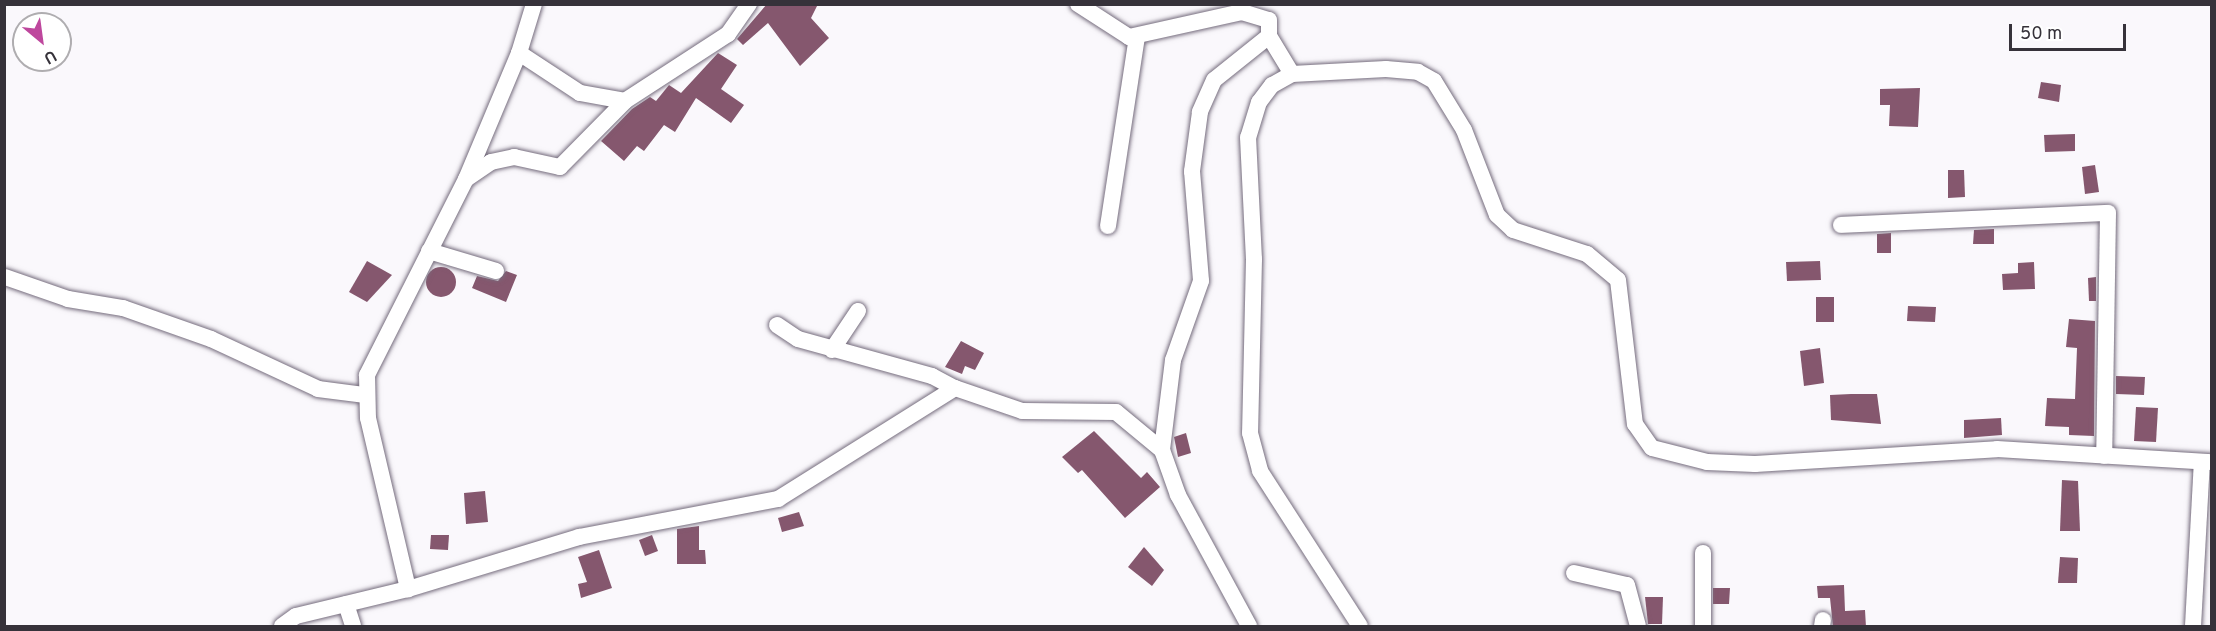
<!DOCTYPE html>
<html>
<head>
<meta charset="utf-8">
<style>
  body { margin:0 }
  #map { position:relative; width:2216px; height:631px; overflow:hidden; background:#faf8fc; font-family:Overpass,sans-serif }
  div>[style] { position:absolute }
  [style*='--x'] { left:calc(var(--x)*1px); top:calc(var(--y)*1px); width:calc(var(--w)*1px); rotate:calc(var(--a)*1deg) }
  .building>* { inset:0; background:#85576e }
  .round { border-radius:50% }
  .roads { filter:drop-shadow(0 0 2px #756c7d) drop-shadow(0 0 2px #756c7d) }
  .minor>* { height:16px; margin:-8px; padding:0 8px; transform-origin:8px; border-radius:8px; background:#fff }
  span { translate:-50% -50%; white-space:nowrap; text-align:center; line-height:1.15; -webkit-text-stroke:6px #fff; paint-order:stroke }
  .frame { position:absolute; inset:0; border:6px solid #36323a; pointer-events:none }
  .north { position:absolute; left:12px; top:12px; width:60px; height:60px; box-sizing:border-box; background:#fff; border:2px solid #afadb0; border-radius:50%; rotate:151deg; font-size:16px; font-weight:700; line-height:24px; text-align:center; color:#36323a }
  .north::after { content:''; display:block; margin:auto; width:21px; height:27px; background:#be479d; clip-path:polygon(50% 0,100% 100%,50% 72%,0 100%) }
  .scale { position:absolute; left:2009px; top:24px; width:117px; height:27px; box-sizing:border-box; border:3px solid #36323a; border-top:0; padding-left:8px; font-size:18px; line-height:21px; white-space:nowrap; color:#36323a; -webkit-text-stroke:4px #fff; paint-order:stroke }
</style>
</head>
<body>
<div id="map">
  <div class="building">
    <div style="clip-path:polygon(767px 4px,818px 4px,811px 18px,829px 38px,800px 66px,768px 23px,743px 45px,737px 39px)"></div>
    <div style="clip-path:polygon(718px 53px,737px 65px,721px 89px,744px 105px,731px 123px,696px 98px,675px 132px,664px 125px,644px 151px,637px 146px,624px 161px,601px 141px,632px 109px,650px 97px,656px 101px,669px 85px,681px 93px)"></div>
    <div style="clip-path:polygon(2041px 82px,2061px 85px,2059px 102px,2038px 98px)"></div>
    <div style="clip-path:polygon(1920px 88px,1918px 127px,1889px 126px,1890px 105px,1880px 105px,1880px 89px)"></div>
    <div style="clip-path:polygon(2075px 134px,2075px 151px,2045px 152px,2044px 135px)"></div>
    <div style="clip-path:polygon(2095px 165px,2099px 192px,2085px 194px,2082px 167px)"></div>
    <div style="clip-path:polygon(1948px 170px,1964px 170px,1965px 197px,1948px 198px)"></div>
    <div style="clip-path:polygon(1994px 229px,1994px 244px,1973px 244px,1974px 230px)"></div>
    <div style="clip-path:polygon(1891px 233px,1891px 253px,1877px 253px,1877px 234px)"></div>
    <div style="clip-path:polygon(367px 261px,392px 275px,367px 302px,349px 292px)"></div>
    <div style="clip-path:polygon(1820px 261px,1821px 280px,1787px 281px,1786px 262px)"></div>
    <div style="clip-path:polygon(2034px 262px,2035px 289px,2003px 290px,2002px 274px,2018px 273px,2018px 263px)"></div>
    <div class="round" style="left:426px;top:267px;width:30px;height:30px"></div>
    <div style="clip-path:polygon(506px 271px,517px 275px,506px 302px,472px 288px,477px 276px,498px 281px)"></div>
    <div style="clip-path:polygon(2096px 277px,2096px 301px,2089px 301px,2088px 278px)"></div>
    <div style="clip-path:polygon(1816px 297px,1834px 297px,1834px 322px,1816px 322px)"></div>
    <div style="clip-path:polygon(1908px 306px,1936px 307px,1935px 322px,1907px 321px)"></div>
    <div style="clip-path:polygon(2069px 319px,2095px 321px,2094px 436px,2069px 435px,2069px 427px,2045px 426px,2047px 398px,2075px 399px,2077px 348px,2066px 347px)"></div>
    <div style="clip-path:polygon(961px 341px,984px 353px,975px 370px,965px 366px,962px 374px,945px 367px)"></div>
    <div style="clip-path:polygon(1820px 348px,1824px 383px,1804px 386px,1800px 351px)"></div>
    <div style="clip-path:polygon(2116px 376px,2145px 377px,2144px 395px,2116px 394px)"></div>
    <div style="clip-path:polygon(1851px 394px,1877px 394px,1881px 424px,1831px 420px,1830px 395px)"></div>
    <div style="clip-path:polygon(2136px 407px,2158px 408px,2156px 442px,2134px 441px)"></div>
    <div style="clip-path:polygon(2001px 418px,2002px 435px,1964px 438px,1964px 420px)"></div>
    <div style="clip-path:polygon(1094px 431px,1141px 478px,1147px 472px,1160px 487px,1125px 518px,1082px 470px,1078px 473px,1062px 457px)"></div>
    <div style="clip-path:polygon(1186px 433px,1191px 453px,1178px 457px,1174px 437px)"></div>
    <div style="clip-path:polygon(2062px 480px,2078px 481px,2080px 531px,2060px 531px)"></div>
    <div style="clip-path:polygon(485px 491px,488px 522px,466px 524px,464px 493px)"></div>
    <div style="clip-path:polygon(799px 512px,804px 526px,782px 532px,778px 518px)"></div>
    <div style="clip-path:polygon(699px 526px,699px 550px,705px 550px,706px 564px,677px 564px,677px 529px)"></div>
    <div style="clip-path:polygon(431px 535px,449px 535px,448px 550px,430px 549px)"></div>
    <div style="clip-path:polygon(652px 535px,658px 551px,645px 556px,639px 540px)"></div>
    <div style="clip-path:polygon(1144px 547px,1164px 570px,1152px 586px,1128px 567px)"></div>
    <div style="clip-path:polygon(599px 550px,612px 588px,581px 598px,578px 584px,587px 582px,578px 557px)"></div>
    <div style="clip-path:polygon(2060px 557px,2078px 558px,2077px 583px,2058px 583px)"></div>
    <div style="clip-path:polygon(1844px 585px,1845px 611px,1865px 610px,1866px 627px,1833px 627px,1830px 598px,1818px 598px,1817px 586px)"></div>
    <div style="clip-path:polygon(1713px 588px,1730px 588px,1729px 604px,1713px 604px)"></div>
    <div style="clip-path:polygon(1645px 597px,1663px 597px,1662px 624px,1648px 624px)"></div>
  </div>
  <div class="roads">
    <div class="minor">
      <div style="--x:749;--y:4;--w:37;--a:125"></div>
      <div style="--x:728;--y:34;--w:123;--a:147"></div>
      <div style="--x:625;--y:101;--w:46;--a:-169.9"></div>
      <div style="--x:580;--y:93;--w:73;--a:-146.7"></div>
      <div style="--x:519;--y:53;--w:137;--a:112.8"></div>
      <div style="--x:466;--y:179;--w:220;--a:116.8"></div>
      <div style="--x:367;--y:375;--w:43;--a:88.7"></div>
      <div style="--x:368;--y:418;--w:176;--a:76.8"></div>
      <div style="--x:408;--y:589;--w:179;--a:-16.9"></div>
      <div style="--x:579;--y:537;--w:203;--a:-10.8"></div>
      <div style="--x:778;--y:499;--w:209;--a:-32.1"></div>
      <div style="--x:955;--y:388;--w:71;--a:18.9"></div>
      <div style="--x:1022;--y:411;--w:94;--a:0.6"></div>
      <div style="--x:1116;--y:412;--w:60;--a:39.6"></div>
      <div style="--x:1078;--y:4;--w:61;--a:32.9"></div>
      <div style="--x:1129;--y:37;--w:116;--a:-12.5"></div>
      <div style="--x:1242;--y:12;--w:28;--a:17"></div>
      <div style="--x:1269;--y:20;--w:16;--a:90"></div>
      <div style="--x:1269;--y:36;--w:70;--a:141.3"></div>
      <div style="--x:1214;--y:80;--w:35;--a:114"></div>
      <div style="--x:1200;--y:112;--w:60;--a:97.7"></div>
      <div style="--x:1192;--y:171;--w:110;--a:85.3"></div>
      <div style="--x:1201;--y:281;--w:84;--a:109.5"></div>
      <div style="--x:1173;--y:360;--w:91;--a:97"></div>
      <div style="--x:1162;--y:450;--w:48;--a:70.4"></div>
      <div style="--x:1178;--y:495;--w:149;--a:61.5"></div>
      <div style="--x:1269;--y:36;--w:44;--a:58.8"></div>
      <div style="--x:1292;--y:74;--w:94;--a:-3"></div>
      <div style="--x:1386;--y:69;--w:32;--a:5"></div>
      <div style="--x:1418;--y:72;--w:18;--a:29"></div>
      <div style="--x:1434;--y:81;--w:57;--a:58.5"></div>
      <div style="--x:1464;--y:130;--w:91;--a:68.8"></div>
      <div style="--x:1497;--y:215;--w:22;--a:43"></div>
      <div style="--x:1513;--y:230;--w:78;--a:18"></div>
      <div style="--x:1587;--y:254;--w:40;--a:40"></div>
      <div style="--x:1618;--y:280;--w:145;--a:83.3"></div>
      <div style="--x:1635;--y:424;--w:29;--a:55"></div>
      <div style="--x:1652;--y:448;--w:57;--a:14.3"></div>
      <div style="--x:1707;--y:462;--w:48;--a:2.4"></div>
      <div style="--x:1755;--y:464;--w:242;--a:-3.5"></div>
      <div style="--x:1997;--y:449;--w:215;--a:3.5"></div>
      <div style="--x:519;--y:53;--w:51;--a:-73"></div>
      <div style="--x:1292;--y:74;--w:23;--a:151"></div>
      <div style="--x:1272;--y:85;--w:21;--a:127"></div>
      <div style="--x:1259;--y:102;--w:37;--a:107"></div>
      <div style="--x:1248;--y:137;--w:122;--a:87.2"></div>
      <div style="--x:1254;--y:259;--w:174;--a:91.3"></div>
      <div style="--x:1250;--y:433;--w:39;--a:75"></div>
      <div style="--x:1260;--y:471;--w:184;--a:57.2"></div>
      <div style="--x:466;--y:179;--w:30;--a:-34"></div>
      <div style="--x:491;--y:162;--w:24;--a:-12"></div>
      <div style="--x:514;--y:157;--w:47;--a:12.3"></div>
      <div style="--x:560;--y:167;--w:93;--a:-45.4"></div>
      <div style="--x:1841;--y:225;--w:267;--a:-2.6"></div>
      <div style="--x:2108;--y:213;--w:243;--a:90.9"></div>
      <div style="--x:1108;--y:226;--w:191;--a:-81.3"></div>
      <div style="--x:429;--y:251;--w:70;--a:16.6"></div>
      <div style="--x:5;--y:277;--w:67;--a:19.2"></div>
      <div style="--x:68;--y:299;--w:56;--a:9.3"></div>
      <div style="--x:123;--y:308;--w:93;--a:19.4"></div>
      <div style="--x:211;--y:339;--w:118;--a:25"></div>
      <div style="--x:318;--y:389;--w:46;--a:7.4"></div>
      <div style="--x:777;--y:325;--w:25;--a:34"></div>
      <div style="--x:798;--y:339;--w:139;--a:15.4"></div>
      <div style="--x:932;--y:376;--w:26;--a:28"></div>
      <div style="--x:832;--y:350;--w:47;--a:-56.3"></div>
      <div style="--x:1703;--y:553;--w:73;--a:90"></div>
      <div style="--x:1574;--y:573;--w:54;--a:12.8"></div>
      <div style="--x:1627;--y:585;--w:42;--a:75"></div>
      <div style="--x:346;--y:604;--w:23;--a:72"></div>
      <div style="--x:282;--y:626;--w:17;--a:-36"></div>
      <div style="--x:296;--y:616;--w:115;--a:-13.6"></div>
      <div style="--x:1822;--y:626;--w:6;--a:-81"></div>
      <div style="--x:2193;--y:626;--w:164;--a:-86.9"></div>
    </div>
  </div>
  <div class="frame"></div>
  <div class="north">U</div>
  <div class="scale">50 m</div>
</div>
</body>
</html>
